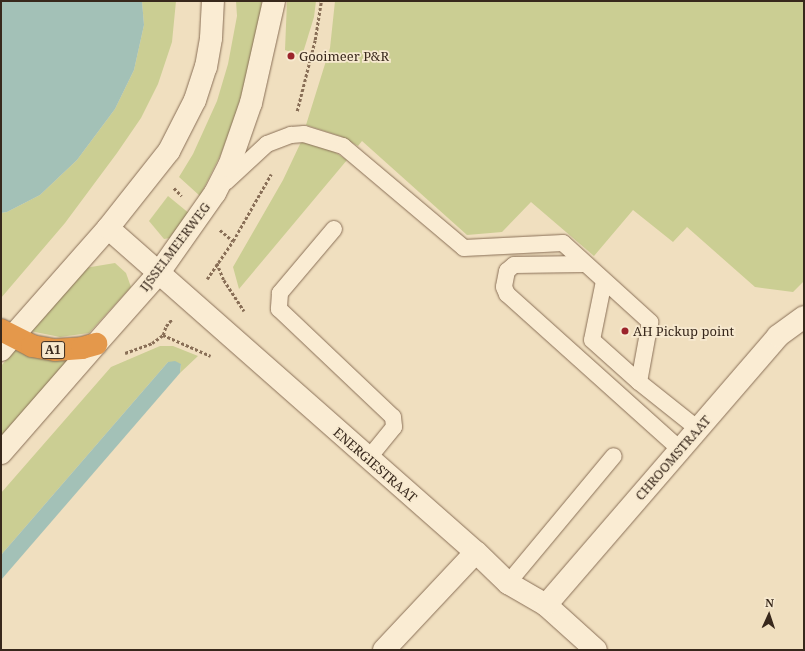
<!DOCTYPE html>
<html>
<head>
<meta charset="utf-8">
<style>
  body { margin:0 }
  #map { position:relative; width:805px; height:651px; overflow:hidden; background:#f0dfbf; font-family:"Noto Serif",serif }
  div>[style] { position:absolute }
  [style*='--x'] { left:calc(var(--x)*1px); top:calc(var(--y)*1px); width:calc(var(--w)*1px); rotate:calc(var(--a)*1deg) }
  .green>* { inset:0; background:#cbce93 }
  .water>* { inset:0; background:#a3c1b7 }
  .path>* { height:2.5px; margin-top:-1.25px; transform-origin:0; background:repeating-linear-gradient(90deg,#896f57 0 3px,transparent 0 5px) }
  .roads { filter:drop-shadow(0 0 1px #896f57) drop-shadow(0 0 1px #896f57) }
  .service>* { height:16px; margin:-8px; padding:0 8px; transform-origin:8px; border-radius:8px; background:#faecd3 }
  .minor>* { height:22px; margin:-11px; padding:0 11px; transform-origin:11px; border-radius:11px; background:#faecd3 }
  .tertiary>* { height:22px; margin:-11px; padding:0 11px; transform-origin:11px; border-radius:11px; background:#faecd3 }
  .secondary>* { height:22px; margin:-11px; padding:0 11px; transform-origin:11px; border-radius:11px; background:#faecd3 }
  .motorway>* { height:22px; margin:-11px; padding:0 11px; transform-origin:11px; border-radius:11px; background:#e4984b }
  .dots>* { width:11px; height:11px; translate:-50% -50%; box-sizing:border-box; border:2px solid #f7e9cf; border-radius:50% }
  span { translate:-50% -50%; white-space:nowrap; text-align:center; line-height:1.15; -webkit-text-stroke:3.5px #f7e9cf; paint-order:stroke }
  .shield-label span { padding:1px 3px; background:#f7e9cf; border:1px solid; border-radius:3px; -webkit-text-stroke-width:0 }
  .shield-label { font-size:12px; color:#38281c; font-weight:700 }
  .poi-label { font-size:13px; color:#38281c }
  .left { translate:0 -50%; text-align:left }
  .street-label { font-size:13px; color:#38281c }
  .frame { position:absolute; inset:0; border:2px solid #38281c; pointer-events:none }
  .north { position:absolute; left:749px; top:595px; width:40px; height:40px; -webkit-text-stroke:3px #f7e9cf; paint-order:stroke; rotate:3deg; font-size:11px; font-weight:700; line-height:16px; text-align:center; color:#38281c }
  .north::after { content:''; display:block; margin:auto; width:14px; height:18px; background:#38281c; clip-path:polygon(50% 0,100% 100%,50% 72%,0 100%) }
</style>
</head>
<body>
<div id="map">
  <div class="green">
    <div style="clip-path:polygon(142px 1px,176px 1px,172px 42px,158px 84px,141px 118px,117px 153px,65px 223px,1px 298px,1px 213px,7px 212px,40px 195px,77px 160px,115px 109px,134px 70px,144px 25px)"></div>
    <div style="clip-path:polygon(236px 1px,262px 1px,259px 20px,251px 62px,235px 116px,221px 154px,200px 196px,179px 177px,193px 154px,217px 101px,228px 64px,237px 16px)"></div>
    <div style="clip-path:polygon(287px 1px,316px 1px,314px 17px,302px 56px,285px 50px)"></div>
    <div style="clip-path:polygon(335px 1px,804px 1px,804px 281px,793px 292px,755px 287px,687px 227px,673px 242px,633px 210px,594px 256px,531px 202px,502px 232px,467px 235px,362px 141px,358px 146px,340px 136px,306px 125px,330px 48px)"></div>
    <div style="clip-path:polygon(301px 142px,330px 149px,347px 160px,239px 289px,233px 267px,283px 180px)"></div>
    <div style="clip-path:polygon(168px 196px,190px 214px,170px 238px,164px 239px,149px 221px)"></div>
    <div style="clip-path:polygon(115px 263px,126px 273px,131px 287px,89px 333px,60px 337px,30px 331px,85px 268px)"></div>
    <div style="clip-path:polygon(160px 346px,173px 346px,198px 356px,180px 373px,181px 364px,168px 362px,1px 555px,1px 493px,111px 367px)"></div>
    <div style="clip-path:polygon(16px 349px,68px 360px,1px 437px,1px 366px)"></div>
  </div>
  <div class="water">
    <div style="clip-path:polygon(1px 1px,142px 1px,144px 25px,134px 70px,115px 109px,77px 160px,40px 195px,7px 212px,1px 213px)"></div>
    <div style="clip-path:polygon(175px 361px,181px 364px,180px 373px,1px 580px,1px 555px,168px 362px)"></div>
  </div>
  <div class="path">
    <div style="--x:297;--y:111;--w:73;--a:-75.8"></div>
    <div style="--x:315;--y:40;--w:39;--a:-81"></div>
    <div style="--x:174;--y:188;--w:11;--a:45"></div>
    <div style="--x:220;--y:230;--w:17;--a:40"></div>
    <div style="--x:217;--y:263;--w:18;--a:68"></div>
    <div style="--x:224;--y:280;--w:37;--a:57"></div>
    <div style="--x:207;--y:279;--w:46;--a:-55.6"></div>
    <div style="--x:233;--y:241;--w:77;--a:-60.4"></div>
    <div style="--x:163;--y:335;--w:52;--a:23.6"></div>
    <div style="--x:125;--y:353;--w:29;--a:-20"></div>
    <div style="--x:152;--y:343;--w:14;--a:-36"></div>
    <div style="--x:163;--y:335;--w:9;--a:-72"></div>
    <div style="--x:166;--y:326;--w:9;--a:-49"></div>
  </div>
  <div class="roads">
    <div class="service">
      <div style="--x:226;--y:182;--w:56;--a:-42.8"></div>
      <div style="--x:267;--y:144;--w:26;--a:-21"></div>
      <div style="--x:291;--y:135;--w:13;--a:-4"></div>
      <div style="--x:304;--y:134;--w:41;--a:17.1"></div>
      <div style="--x:343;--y:146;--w:158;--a:40.1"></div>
      <div style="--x:464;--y:248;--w:99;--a:-2.9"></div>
      <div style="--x:563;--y:243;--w:118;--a:42.2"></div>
      <div style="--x:650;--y:322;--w:61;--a:100.4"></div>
      <div style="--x:639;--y:382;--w:75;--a:38.5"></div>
      <div style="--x:334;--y:229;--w:84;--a:130.2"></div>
      <div style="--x:280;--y:293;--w:16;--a:94"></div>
      <div style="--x:279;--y:309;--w:157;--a:43.5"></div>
      <div style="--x:393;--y:417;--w:10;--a:84"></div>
      <div style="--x:394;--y:427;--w:41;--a:129.1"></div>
      <div style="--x:584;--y:264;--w:70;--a:179.2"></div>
      <div style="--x:514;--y:265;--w:9;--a:139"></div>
      <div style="--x:507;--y:271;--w:16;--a:101"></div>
      <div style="--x:504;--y:287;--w:8;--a:67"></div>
      <div style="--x:507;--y:294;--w:232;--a:41.9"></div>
      <div style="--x:604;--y:281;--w:60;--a:101.5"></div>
      <div style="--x:592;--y:340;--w:63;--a:41.8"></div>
      <div style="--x:508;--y:583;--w:165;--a:-50.2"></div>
    </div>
    <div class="minor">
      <div style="--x:108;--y:228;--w:490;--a:41.4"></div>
      <div style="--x:476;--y:552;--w:45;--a:44.1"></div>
      <div style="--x:508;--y:583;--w:44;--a:30.1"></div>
      <div style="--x:546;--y:605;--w:67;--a:42"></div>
      <div style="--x:546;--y:605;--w:355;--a:-49.2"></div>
      <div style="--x:778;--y:336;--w:32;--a:-36"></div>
      <div style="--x:384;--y:650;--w:134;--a:-46.8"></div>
    </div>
    <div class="tertiary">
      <div style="--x:1;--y:350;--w:17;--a:-50"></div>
      <div style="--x:1;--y:453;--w:145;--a:-48.9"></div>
    </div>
    <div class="secondary">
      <div style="--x:12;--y:337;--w:145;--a:-48.6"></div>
      <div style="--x:108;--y:228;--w:98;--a:-51.6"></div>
      <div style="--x:169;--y:151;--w:57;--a:-63"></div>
      <div style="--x:195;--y:100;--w:35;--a:-72"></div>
      <div style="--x:206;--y:67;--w:29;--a:-80"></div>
      <div style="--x:211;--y:38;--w:37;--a:-87"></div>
      <div style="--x:96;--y:344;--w:94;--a:-48.5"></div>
      <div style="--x:158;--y:274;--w:99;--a:-54.9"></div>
      <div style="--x:215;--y:193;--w:30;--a:-63"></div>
      <div style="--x:229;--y:166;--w:67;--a:-70.8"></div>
      <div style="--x:251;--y:103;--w:105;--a:-77.3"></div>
    </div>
    <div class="motorway">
      <div style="--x:1;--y:330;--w:35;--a:27"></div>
      <div style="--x:32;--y:346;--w:23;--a:10"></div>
      <div style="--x:55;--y:350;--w:27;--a:-4"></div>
      <div style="--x:82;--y:348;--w:15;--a:-16"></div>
    </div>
  </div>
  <div class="dots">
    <div style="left:291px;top:56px;background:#9b242b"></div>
    <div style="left:625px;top:331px;background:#9b242b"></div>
  </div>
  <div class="shield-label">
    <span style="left:53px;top:350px">A1</span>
  </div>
  <div class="poi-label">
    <span class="left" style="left:299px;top:56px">Gooimeer P&amp;R</span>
    <span class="left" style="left:633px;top:331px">AH Pickup point</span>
  </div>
  <div class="street-label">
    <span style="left:175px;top:247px;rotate:-53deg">IJSSELMEERWEG</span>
    <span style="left:673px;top:458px;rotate:-49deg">CHROOMSTRAAT</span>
    <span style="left:375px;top:465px;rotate:41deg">ENERGIESTRAAT</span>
  </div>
  <div class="frame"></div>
  <div class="north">N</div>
</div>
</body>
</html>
